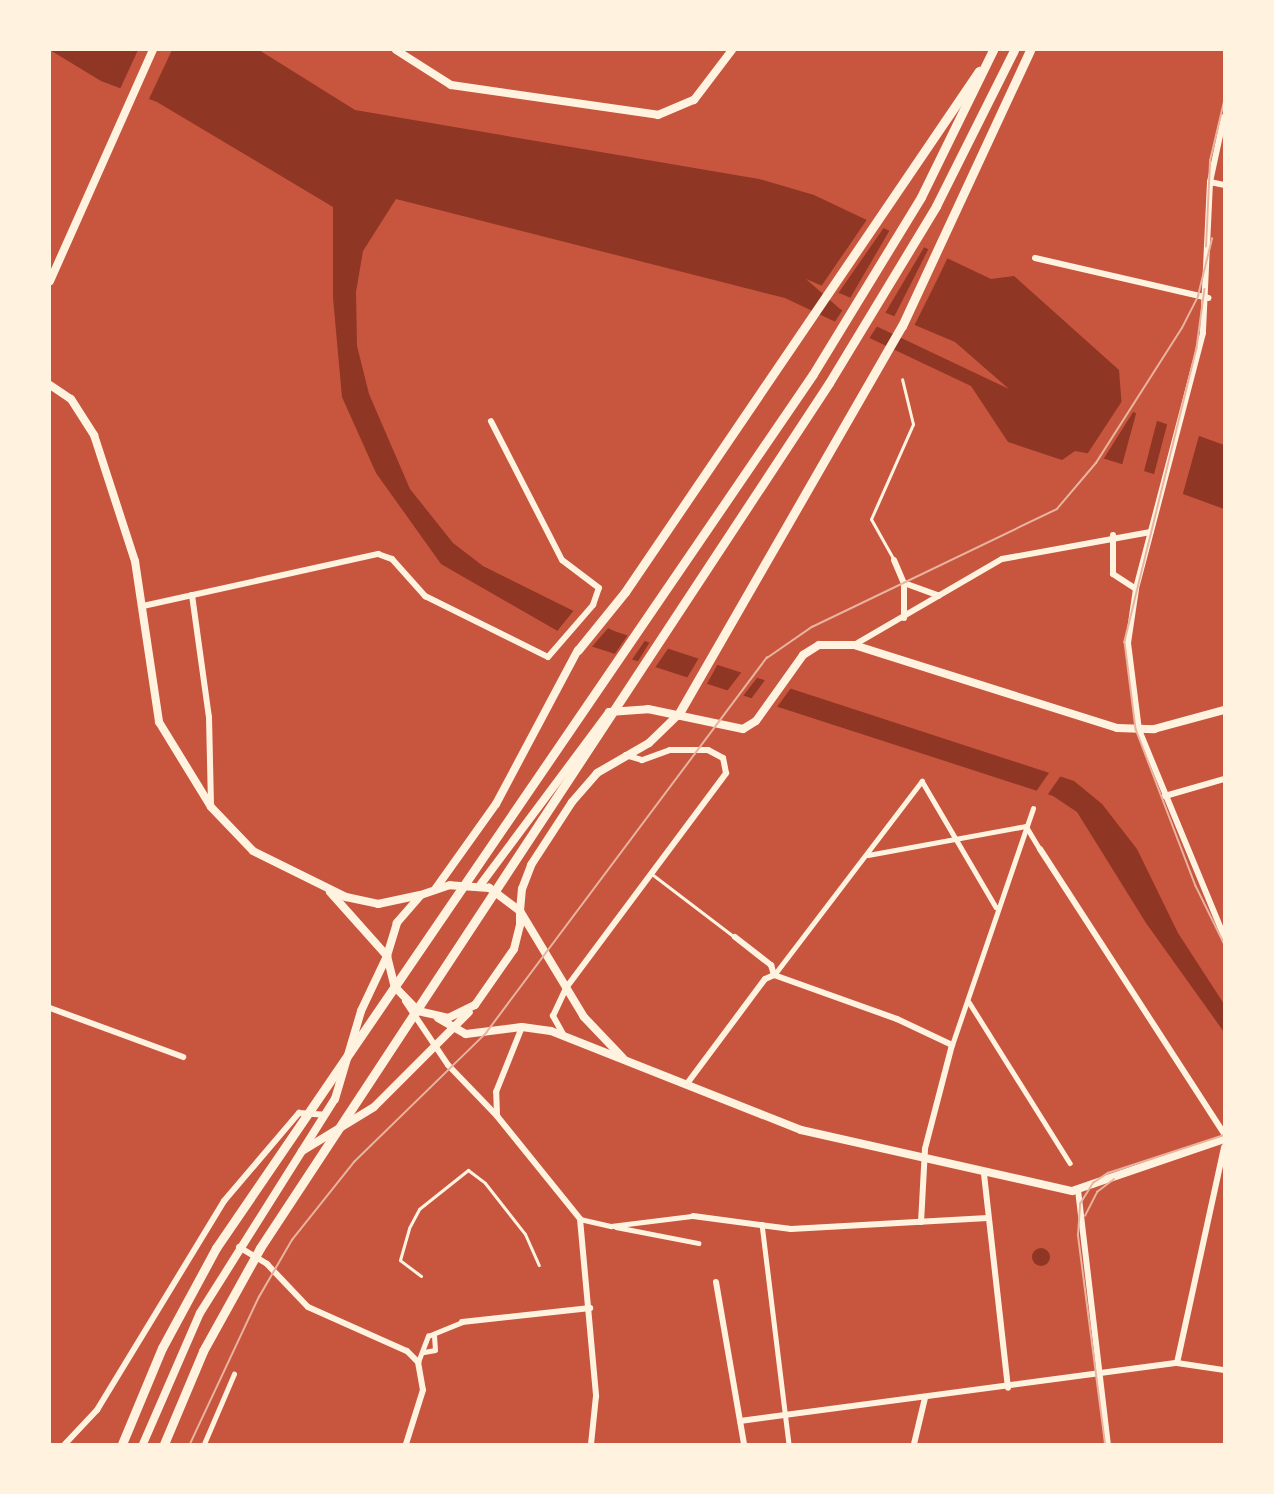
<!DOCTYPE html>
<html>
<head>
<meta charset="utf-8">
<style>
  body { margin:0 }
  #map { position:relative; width:1274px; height:1494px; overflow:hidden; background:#c8553d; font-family:Karla,sans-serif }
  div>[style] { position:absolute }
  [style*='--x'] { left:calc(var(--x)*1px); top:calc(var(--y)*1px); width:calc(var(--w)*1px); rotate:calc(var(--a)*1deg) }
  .water>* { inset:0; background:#8f3625 }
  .round { border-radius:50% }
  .pier>* { inset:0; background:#c8553d }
  .service>* { height:3px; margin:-1.5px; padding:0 1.5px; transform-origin:1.5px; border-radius:1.5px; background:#fff3e0 }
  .pedestrian>* { height:4.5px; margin:-2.25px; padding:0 2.25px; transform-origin:2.25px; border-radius:2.25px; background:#fff3e0 }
  .minor>* { height:6px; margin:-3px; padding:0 3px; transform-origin:3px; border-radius:3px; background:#fff3e0 }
  .tertiary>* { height:8px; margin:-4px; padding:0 4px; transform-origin:4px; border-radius:4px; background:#fff3e0 }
  .primary>* { height:9px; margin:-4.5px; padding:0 4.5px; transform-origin:4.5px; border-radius:4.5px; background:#fff3e0 }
  .tram>* { height:1.5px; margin:-0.75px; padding:0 0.75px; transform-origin:0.75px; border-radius:0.75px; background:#e9b49f }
  span { translate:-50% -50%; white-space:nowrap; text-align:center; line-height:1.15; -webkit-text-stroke:5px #fff3e0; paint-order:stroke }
  .frame { position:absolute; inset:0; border:51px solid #fff3e0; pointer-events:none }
</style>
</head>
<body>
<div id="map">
  <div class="water">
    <div style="clip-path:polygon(evenodd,50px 50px,259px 50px,355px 110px,759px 179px,814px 195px,991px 279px,1014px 276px,1119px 370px,1122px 408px,1224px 445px,1224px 509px,1183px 494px,1176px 481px,1086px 453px,1075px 451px,1062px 460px,1008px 442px,971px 386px,785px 298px,396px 199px,363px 251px,356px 292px,357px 346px,369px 394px,410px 489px,453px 543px,483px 566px,614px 631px,1074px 781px,1102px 804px,1137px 849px,1178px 933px,1224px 1004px,1224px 1032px,1146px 923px,1077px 812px,1053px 796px,575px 641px,441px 564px,376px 473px,342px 397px,333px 298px,333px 207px,157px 102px,101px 81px,50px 50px,806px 279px,955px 342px,1009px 389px,840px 309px,806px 279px)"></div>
    <div class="round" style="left:1032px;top:1248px;width:18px;height:18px"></div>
  </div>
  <div class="pier">
    <div style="clip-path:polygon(138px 50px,172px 50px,148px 101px,120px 89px)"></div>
    <div style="clip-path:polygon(868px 218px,885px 226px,837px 295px,820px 288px)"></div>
    <div style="clip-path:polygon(891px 228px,926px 244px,884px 315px,849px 300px)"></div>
    <div style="clip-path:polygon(930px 246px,949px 255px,938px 278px,914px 326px,893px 319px)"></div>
    <div style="clip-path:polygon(844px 308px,878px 325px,868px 340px,834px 323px)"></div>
    <div style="clip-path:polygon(1124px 398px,1124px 406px,1135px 409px,1101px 463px,1086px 456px)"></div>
    <div style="clip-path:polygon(1137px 410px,1158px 417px,1143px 475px,1121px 469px)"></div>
    <div style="clip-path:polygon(1168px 421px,1200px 432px,1182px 497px,1174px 483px,1153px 478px)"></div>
    <div style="clip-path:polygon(575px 609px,610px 626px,589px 650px,554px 635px)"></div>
    <div style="clip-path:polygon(629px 633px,646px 639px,629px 664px,612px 658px)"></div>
    <div style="clip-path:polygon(651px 640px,670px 646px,652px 672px,635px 666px)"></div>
    <div style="clip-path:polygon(700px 656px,719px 662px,704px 689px,684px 683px)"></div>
    <div style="clip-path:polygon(744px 669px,760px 674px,740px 700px,724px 695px)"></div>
    <div style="clip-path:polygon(768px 676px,794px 684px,774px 711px,748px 703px)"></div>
    <div style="clip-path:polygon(1051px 770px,1062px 774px,1046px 797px,1035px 793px)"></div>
  </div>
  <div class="service">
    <div style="--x:894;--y:560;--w:47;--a:-119.3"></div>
    <div style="--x:871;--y:519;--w:104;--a:-66.1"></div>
    <div style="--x:913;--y:424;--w:46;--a:-103.7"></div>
    <div style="--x:653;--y:875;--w:101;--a:37.3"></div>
    <div style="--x:421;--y:1276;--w:26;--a:-143"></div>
    <div style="--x:400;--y:1260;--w:33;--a:-74"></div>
    <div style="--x:409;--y:1228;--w:21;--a:-62"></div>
    <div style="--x:419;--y:1209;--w:63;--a:-38.5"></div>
    <div style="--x:468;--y:1170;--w:21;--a:37"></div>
    <div style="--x:485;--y:1183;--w:65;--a:51.9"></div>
    <div style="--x:525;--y:1234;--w:34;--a:66"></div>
  </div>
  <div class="pedestrian">
    <div style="--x:868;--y:855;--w:161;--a:-10.4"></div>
    <div style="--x:1026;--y:826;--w:27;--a:59"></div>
    <div style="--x:774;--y:975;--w:244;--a:-52.7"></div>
    <div style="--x:922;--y:781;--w:146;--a:59.6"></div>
    <div style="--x:969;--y:1002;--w:190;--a:57.9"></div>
    <div style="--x:952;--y:1045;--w:250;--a:-71.1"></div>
    <div style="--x:580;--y:1219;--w:32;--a:13"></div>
    <div style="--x:611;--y:1226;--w:83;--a:-7"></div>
    <div style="--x:762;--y:1224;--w:222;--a:83"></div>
    <div style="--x:616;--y:1227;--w:84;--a:11"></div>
    <div style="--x:424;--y:1352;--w:11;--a:-10"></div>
    <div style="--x:435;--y:1350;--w:13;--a:-94"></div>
    <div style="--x:418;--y:1362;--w:28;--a:-69"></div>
    <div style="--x:428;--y:1336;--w:37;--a:-22"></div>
    <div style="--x:204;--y:1444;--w:76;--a:-66.8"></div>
  </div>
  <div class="minor">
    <div style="--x:1224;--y:117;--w:66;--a:102.2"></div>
    <div style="--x:1210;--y:182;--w:151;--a:92.7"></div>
    <div style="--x:1203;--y:333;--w:265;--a:104.7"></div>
    <div style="--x:1136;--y:589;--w:55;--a:98.4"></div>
    <div style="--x:1128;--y:643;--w:88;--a:82.8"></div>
    <div style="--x:1139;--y:730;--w:223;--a:67.6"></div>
    <div style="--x:1210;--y:182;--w:14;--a:12"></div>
    <div style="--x:1035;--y:258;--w:178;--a:13"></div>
    <div style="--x:1113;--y:535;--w:39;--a:90"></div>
    <div style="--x:1113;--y:574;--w:27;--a:33"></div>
    <div style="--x:894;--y:560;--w:25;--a:67"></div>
    <div style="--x:904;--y:583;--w:35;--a:90"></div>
    <div style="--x:904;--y:583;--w:37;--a:20"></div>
    <div style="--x:192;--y:595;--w:123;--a:82.1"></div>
    <div style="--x:209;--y:717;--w:90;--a:88.7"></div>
    <div style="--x:143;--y:606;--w:241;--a:-12.5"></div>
    <div style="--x:378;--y:554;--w:15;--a:20"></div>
    <div style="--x:392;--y:559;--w:50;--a:48.3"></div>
    <div style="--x:425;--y:596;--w:137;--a:26.4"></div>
    <div style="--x:548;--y:657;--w:69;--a:-49.1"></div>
    <div style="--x:593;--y:605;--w:18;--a:-71"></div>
    <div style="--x:599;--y:588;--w:46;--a:-142.9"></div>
    <div style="--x:562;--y:560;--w:156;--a:-117.1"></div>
    <div style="--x:854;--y:645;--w:171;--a:-30.2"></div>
    <div style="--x:1002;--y:559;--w:151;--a:-10.3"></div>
    <div style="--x:1165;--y:796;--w:61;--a:-16.1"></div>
    <div style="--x:1040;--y:849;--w:338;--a:57.1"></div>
    <div style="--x:735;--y:937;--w:46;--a:37.9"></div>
    <div style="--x:771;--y:965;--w:10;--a:73"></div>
    <div style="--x:774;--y:975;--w:131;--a:19.7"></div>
    <div style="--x:897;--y:1019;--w:61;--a:25.3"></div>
    <div style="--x:952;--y:1045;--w:107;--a:104.6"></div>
    <div style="--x:925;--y:1149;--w:73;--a:93.1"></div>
    <div style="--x:405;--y:1001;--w:77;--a:56.1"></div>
    <div style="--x:448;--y:1065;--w:71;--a:46.1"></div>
    <div style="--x:497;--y:1116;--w:132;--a:51.1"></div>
    <div style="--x:580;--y:1219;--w:178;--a:84.8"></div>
    <div style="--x:596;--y:1396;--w:48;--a:95.9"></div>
    <div style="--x:50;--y:1008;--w:142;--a:20.2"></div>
    <div style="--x:563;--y:1034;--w:21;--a:-119"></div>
    <div style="--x:553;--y:1016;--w:31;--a:-65"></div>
    <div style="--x:566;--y:988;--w:268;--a:-53.3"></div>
    <div style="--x:726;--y:773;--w:15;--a:-101"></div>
    <div style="--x:723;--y:758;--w:17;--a:-152"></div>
    <div style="--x:708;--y:750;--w:38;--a:180"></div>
    <div style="--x:670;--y:750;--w:30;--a:160"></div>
    <div style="--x:642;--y:760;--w:17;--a:-163"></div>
    <div style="--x:686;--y:1085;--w:132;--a:-53.3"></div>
    <div style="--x:765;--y:979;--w:10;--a:-24"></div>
    <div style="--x:497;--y:1115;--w:23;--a:-92"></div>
    <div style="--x:496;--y:1092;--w:70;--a:-68.2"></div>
    <div style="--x:984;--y:1174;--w:215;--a:83.6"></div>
    <div style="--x:1078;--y:1190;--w:256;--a:83.3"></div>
    <div style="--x:693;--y:1216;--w:99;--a:7.6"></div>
    <div style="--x:791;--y:1229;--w:197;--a:-3.2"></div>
    <div style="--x:239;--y:1247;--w:33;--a:31"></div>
    <div style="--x:267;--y:1264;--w:59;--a:46.4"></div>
    <div style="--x:308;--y:1307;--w:108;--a:24"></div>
    <div style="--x:407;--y:1351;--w:16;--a:45"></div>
    <div style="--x:418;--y:1362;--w:28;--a:80"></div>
    <div style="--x:423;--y:1390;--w:57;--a:107.5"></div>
    <div style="--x:716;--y:1282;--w:164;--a:80.2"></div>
    <div style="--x:462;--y:1322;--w:129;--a:-6.2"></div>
    <div style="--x:1177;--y:1363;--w:221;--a:-77.7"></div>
    <div style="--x:740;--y:1421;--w:441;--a:-7.6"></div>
    <div style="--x:1177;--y:1363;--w:48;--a:8.5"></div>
    <div style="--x:65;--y:1444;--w:47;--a:-46.7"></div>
    <div style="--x:97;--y:1410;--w:245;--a:-58.7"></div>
    <div style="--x:224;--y:1201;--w:116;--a:-49.6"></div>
    <div style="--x:299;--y:1113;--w:26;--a:4"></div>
    <div style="--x:914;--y:1444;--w:47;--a:-76.6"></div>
  </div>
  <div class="tertiary">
    <div style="--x:396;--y:50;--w:65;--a:32.5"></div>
    <div style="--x:451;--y:85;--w:209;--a:8.2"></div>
    <div style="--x:658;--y:115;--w:39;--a:-23"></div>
    <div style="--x:694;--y:100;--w:63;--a:-52.8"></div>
    <div style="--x:50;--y:281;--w:253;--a:-66"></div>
    <div style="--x:50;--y:385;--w:25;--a:34"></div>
    <div style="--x:71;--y:399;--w:43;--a:57.4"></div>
    <div style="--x:94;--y:435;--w:133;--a:72"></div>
    <div style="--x:135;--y:561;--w:163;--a:81.5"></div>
    <div style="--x:159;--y:722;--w:100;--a:58.5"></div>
    <div style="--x:211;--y:807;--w:61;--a:46.3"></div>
    <div style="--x:253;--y:851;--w:104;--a:26.3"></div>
    <div style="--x:346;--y:897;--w:33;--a:12"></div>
    <div style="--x:378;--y:904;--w:43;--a:-12.1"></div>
    <div style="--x:481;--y:884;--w:214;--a:-53.3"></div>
    <div style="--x:609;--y:712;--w:39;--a:-4"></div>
    <div style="--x:648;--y:709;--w:97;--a:11.9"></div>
    <div style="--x:743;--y:729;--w:15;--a:-32"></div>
    <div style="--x:756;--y:721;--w:81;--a:-54.5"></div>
    <div style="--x:803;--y:655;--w:19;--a:-32"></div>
    <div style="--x:819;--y:645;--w:35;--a:0"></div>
    <div style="--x:854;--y:645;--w:276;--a:17.5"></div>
    <div style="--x:1117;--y:728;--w:37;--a:2"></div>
    <div style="--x:1154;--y:729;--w:73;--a:-15.2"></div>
    <div style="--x:436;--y:888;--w:103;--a:-54.5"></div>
    <div style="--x:496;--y:804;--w:174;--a:-62"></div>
    <div style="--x:330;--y:892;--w:86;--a:48.3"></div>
    <div style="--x:438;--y:1018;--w:32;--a:30"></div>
    <div style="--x:466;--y:1034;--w:56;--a:-7.1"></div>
    <div style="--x:522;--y:1027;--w:29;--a:8"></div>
    <div style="--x:551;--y:1031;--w:269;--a:21.6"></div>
    <div style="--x:801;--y:1130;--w:278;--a:12.7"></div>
    <div style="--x:1072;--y:1191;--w:161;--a:-18.9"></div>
    <div style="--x:623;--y:1058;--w:57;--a:-133.6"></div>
    <div style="--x:584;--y:1017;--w:124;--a:-121.1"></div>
    <div style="--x:520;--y:911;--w:39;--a:-143"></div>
    <div style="--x:489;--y:888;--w:39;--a:-176"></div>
    <div style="--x:450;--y:885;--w:31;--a:161"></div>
    <div style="--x:421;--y:895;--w:37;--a:131"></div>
    <div style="--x:397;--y:923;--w:34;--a:107"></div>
    <div style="--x:387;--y:956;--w:32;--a:76"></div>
    <div style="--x:395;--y:987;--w:33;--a:46"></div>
    <div style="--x:418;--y:1011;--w:31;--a:13"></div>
    <div style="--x:448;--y:1018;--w:30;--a:-26"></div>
    <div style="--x:475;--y:1005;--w:68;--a:-55.1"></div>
    <div style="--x:514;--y:949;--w:25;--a:-76"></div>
    <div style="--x:520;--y:925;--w:14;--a:-90"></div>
    <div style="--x:520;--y:911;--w:22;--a:-85"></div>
    <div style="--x:522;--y:889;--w:26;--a:-69"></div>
    <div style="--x:531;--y:865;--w:75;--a:-56.9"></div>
    <div style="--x:572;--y:802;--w:38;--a:-49"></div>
    <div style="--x:597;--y:773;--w:60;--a:-30"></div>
    <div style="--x:649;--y:743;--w:40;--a:-44"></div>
    <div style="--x:302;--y:1151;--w:84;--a:-31.4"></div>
    <div style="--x:374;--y:1107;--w:134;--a:-45"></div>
    <div style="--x:143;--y:1444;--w:143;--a:-66.5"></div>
    <div style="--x:200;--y:1313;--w:253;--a:-57.8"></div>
    <div style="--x:335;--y:1099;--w:92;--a:-73.5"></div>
    <div style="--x:361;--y:1011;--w:61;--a:-64.7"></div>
  </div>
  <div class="primary">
    <div style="--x:578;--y:650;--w:75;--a:-51"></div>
    <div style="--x:625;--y:592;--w:630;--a:-55.81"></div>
    <div style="--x:678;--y:715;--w:449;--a:-60.1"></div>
    <div style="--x:902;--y:326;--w:304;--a:-65.1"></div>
    <div style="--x:122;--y:1444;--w:104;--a:-67.4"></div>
    <div style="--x:162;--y:1348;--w:114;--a:-61.6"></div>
    <div style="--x:216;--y:1248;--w:1058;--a:-55.66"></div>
    <div style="--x:813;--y:374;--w:207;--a:-58.6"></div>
    <div style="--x:921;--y:197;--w:164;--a:-63.9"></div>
    <div style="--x:164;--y:1444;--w:101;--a:-67.2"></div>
    <div style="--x:203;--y:1351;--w:118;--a:-61"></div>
    <div style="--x:260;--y:1248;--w:1035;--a:-56.66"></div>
    <div style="--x:829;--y:383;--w:207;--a:-58.8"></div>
    <div style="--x:936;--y:206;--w:174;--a:-63.4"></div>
  </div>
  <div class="tram">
    <div style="--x:1206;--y:247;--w:86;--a:-87.3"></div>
    <div style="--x:1210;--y:161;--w:61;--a:-76.7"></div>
    <div style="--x:1205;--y:289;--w:60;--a:97.7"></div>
    <div style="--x:1197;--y:348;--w:303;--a:103.8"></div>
    <div style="--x:1125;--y:642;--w:88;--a:82.8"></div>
    <div style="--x:1136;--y:729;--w:168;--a:69.1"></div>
    <div style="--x:1196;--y:886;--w:64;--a:63.8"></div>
    <div style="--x:1085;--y:1216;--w:27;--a:-63"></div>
    <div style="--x:1097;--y:1192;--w:21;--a:-37"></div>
    <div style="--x:190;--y:1444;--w:162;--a:-64.9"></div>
    <div style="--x:259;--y:1297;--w:66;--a:-59.9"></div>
    <div style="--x:292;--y:1240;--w:100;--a:-51.5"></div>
    <div style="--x:354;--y:1162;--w:185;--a:-44.3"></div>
    <div style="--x:486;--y:1033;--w:469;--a:-53.2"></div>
    <div style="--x:767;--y:658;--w:55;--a:-34.6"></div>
    <div style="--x:812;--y:627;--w:272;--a:-25.7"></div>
    <div style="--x:1057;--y:509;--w:60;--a:-49.7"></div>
    <div style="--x:1096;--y:463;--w:160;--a:-57.5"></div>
    <div style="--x:1182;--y:328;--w:36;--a:-63"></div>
    <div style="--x:1198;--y:296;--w:59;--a:-76.2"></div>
    <div style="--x:1105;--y:1444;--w:211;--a:-97.4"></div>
    <div style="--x:1078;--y:1235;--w:31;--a:-86"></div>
    <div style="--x:1080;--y:1204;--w:25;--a:-58"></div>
    <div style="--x:1093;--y:1183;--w:18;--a:-34"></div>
    <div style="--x:1108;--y:1173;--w:122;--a:-18.1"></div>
  </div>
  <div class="frame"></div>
</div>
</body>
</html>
